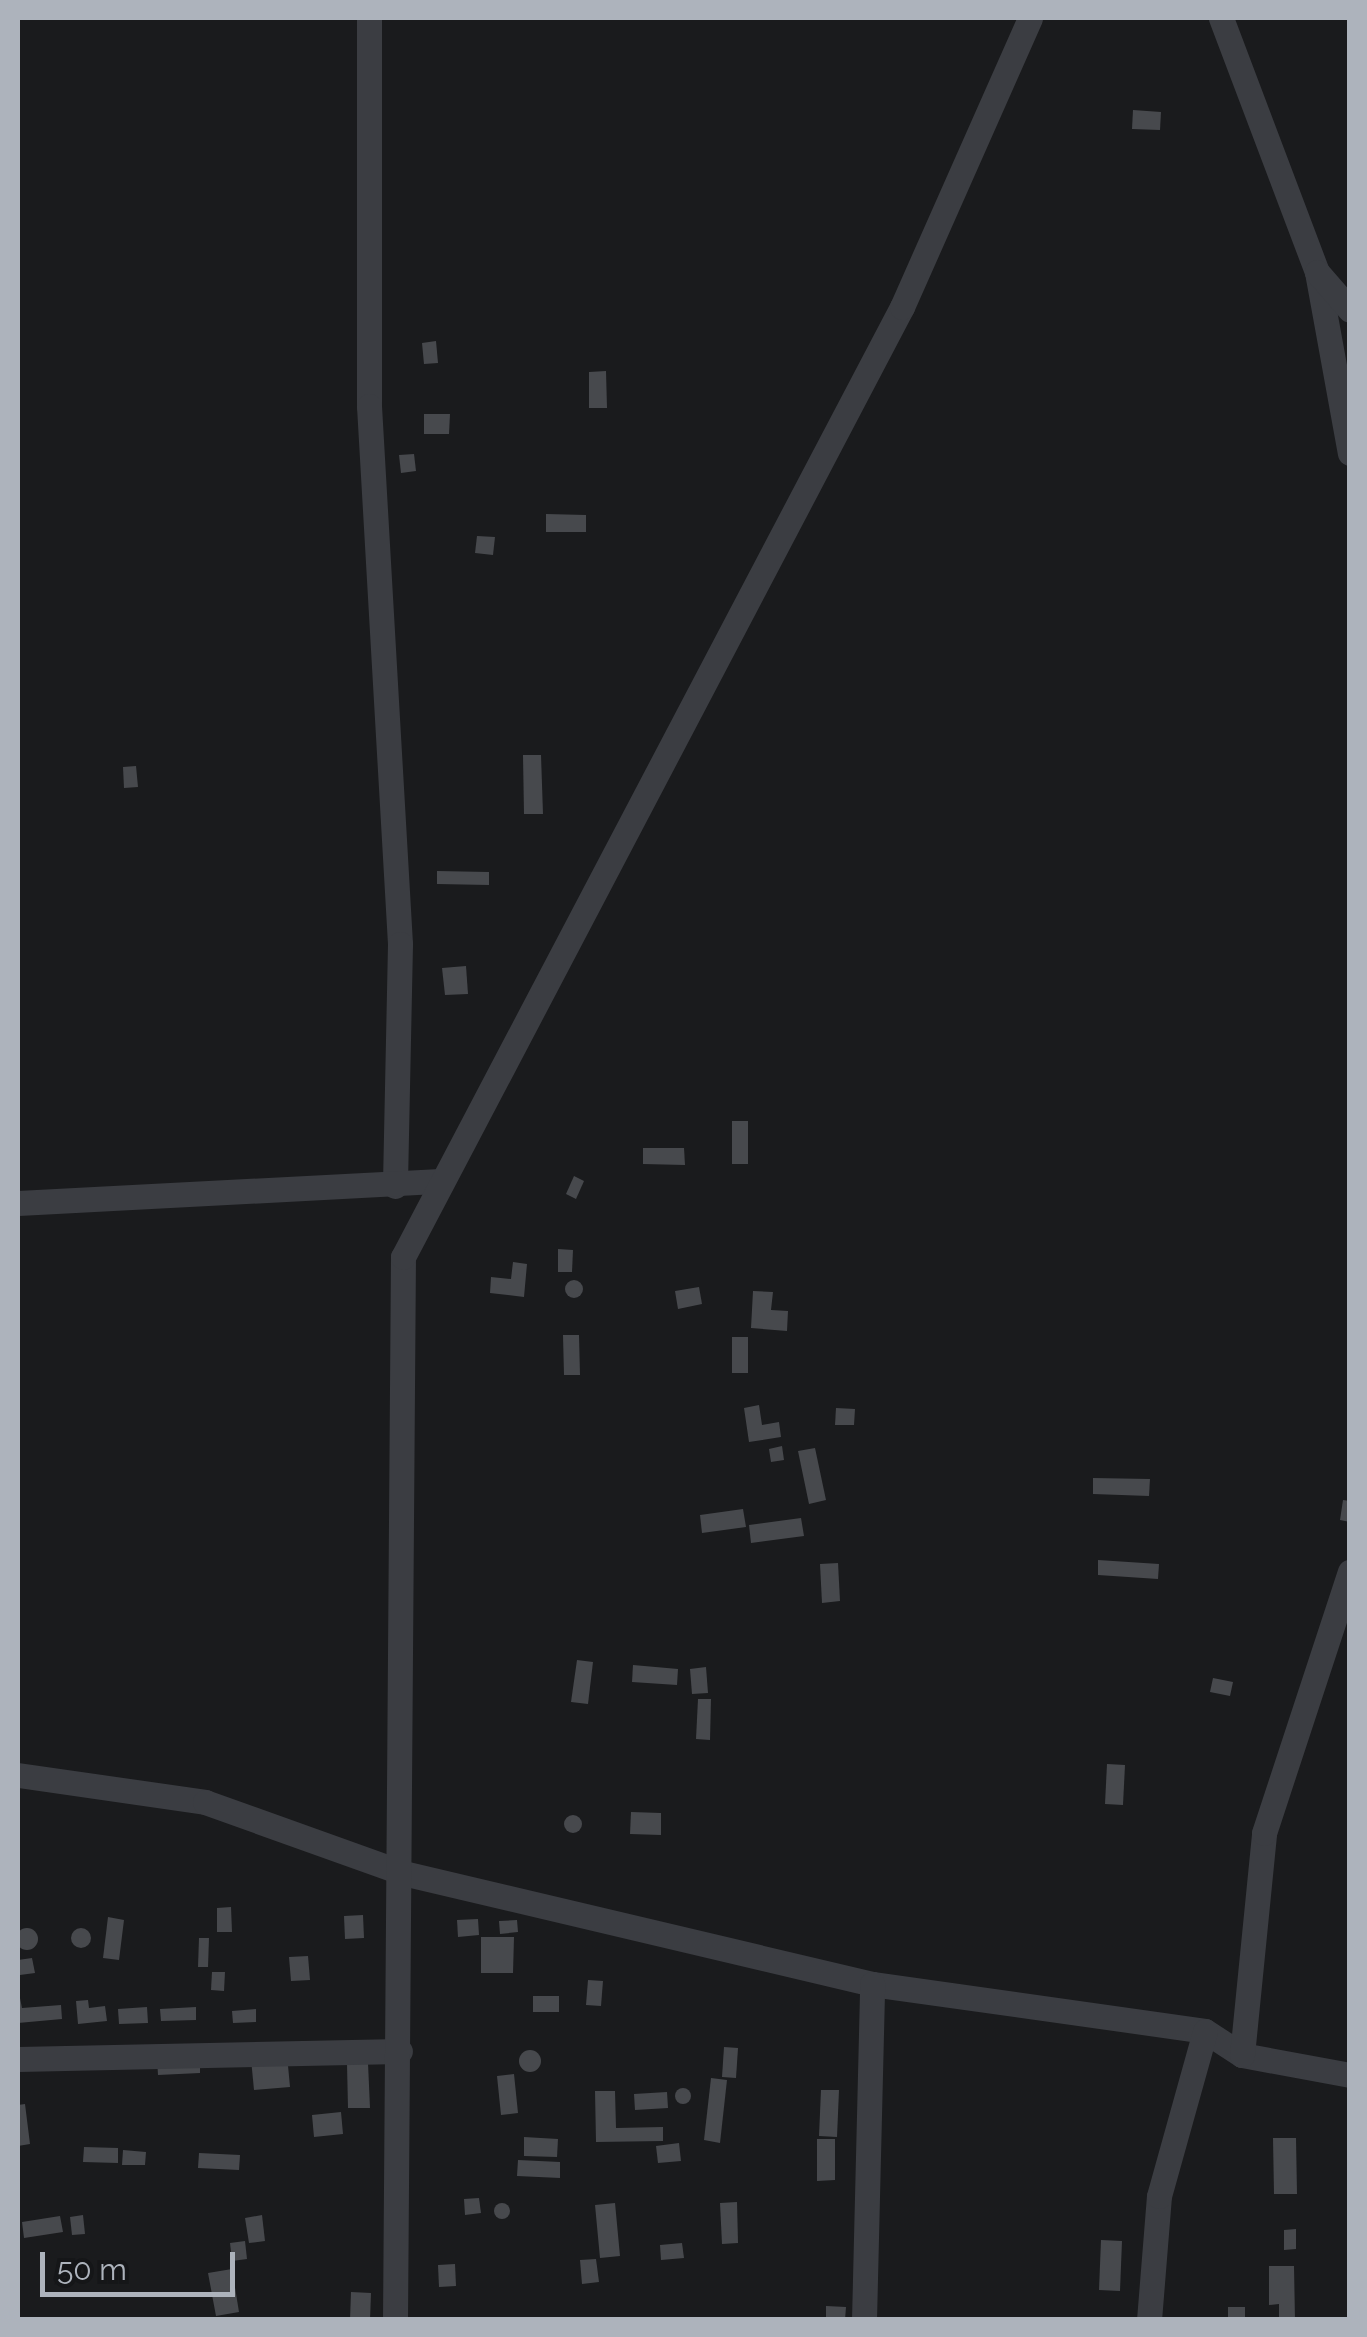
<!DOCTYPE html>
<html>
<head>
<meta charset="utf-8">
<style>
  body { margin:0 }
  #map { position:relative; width:1367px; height:2337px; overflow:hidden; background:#1a1b1d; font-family:Raleway,sans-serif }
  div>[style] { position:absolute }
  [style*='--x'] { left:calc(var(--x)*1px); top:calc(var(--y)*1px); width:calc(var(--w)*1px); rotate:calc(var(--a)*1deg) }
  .building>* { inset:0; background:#47494d }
  .round { border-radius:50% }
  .street>* { height:25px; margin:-12.5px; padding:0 12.5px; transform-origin:12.5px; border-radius:12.5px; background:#3b3d42 }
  span { translate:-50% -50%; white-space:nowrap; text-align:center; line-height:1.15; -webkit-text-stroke:9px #151618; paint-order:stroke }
  .frame { position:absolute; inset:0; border:20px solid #adb3bc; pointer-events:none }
  .scale { position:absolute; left:40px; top:2252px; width:195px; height:45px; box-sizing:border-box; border:5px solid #adb3bc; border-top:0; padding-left:12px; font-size:30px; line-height:35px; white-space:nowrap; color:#adb3bc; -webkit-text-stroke:8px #151618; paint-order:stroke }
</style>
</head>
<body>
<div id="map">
  <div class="building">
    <div style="clip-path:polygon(1133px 110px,1161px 112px,1160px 130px,1132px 129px)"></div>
    <div style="clip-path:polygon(436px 341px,438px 363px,424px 364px,422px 343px)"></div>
    <div style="clip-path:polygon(606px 371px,607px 408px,589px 408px,589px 372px)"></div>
    <div style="clip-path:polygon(424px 414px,450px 414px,449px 434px,424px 434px)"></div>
    <div style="clip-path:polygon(414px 454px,416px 471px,401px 473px,399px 455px)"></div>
    <div style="clip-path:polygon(546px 514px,586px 515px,586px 532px,546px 532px)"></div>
    <div style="clip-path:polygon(477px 536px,495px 537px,493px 555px,475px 553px)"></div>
    <div style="clip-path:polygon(523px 755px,541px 755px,543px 814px,524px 814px)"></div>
    <div style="clip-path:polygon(136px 766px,138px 787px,124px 788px,123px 767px)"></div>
    <div style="clip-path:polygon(437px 871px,489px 872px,489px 885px,437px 884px)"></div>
    <div style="clip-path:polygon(466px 966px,468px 994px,445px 995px,442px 968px)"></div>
    <div style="clip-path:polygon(732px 1121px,748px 1121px,748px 1164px,732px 1164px)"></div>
    <div style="clip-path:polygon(643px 1148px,684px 1148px,685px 1165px,643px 1164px)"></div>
    <div style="clip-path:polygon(574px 1176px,584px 1181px,576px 1199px,566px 1194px)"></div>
    <div style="clip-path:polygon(558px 1249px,573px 1250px,572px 1272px,558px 1272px)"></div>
    <div style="clip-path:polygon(513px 1262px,527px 1264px,524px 1297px,490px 1293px,491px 1277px,511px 1279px)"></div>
    <div class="round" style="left:565px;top:1280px;width:18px;height:18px"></div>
    <div style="clip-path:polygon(699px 1287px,702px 1304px,678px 1309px,675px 1291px)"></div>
    <div style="clip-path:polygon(753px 1291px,773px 1292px,771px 1310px,788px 1311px,787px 1331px,751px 1328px)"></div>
    <div style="clip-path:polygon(563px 1335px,579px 1335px,580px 1375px,564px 1375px)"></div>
    <div style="clip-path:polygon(732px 1337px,748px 1337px,748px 1373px,732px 1373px)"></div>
    <div style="clip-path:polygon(759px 1405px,762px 1425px,779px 1422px,781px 1437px,749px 1442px,744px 1408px)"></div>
    <div style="clip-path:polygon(836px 1408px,855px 1409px,854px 1425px,835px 1425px)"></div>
    <div style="clip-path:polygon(782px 1446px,784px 1460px,771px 1462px,769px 1449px)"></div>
    <div style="clip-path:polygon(815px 1448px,826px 1500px,809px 1504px,798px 1451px)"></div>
    <div style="clip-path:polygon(1093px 1478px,1150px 1479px,1149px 1496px,1093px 1494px)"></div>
    <div style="clip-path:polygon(1343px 1500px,1350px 1501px,1350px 1522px,1340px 1520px)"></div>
    <div style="clip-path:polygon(743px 1509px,746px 1527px,702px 1533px,700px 1515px)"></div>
    <div style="clip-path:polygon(801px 1518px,804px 1536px,751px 1543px,749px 1525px)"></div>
    <div style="clip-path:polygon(1098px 1560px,1159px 1564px,1158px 1579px,1098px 1575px)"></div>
    <div style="clip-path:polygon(838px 1563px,840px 1601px,822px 1603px,820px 1564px)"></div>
    <div style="clip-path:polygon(577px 1660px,593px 1662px,588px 1704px,571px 1702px)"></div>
    <div style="clip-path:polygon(633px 1665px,678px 1669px,677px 1685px,632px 1682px)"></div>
    <div style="clip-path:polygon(706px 1667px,708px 1693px,692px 1694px,690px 1669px)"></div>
    <div style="clip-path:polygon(1213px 1678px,1233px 1682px,1230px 1696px,1210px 1692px)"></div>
    <div style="clip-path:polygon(698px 1699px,711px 1699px,710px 1740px,696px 1739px)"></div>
    <div style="clip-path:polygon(1107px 1764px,1125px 1765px,1123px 1805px,1105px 1804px)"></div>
    <div style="clip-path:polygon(631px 1812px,661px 1813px,661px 1835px,630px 1834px)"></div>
    <div class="round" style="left:564px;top:1815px;width:18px;height:18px"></div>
    <div style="clip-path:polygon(231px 1907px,232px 1932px,217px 1932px,217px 1908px)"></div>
    <div style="clip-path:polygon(363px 1915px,364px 1938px,345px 1939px,344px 1916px)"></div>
    <div style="clip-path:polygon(108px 1917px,124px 1920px,119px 1960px,103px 1958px)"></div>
    <div style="clip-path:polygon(478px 1919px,479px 1935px,458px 1937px,457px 1920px)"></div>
    <div style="clip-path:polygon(517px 1920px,518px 1932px,500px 1934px,499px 1921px)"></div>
    <div class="round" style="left:16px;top:1928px;width:22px;height:22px"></div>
    <div class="round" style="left:71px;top:1928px;width:20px;height:20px"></div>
    <div style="clip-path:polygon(481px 1937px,514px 1937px,513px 1973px,481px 1973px)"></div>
    <div style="clip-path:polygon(199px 1938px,209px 1938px,208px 1967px,198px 1967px)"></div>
    <div style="clip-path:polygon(308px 1956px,310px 1980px,291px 1981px,289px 1957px)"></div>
    <div style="clip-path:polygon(32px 1958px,35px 1973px,20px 1975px,18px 1960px)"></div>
    <div style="clip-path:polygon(212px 1972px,225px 1972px,224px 1991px,211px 1990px)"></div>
    <div style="clip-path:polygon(588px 1980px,603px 1981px,601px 2006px,586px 2005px)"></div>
    <div style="clip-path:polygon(18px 1988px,22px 2008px,61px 2005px,62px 2019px,18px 2023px)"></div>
    <div style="clip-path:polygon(533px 1996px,559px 1996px,559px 2012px,533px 2012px)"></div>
    <div style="clip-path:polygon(88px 2000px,89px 2008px,105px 2006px,107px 2021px,78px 2024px,76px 2001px)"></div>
    <div style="clip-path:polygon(147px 2007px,148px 2023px,119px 2024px,118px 2009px)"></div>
    <div style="clip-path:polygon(196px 2007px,196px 2020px,161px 2021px,160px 2009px)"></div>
    <div style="clip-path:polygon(256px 2009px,256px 2022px,233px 2023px,232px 2011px)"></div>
    <div style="clip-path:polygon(724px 2047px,738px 2048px,736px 2078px,722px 2077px)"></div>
    <div class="round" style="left:519px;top:2050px;width:22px;height:22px"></div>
    <div style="clip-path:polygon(287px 2055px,290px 2087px,254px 2090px,251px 2059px)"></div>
    <div style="clip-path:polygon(200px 2057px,200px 2073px,158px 2075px,157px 2058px)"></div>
    <div style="clip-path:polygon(368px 2063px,370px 2108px,348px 2108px,347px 2064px)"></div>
    <div style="clip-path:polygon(514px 2074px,518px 2113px,501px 2115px,497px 2076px)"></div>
    <div style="clip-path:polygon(711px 2078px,727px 2080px,720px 2143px,704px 2140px)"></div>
    <div class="round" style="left:675px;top:2088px;width:16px;height:16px"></div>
    <div style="clip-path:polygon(821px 2090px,839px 2090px,837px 2137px,819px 2136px)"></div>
    <div style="clip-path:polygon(595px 2091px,615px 2091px,616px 2128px,663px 2127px,663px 2141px,596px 2142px)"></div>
    <div style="clip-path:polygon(667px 2092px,668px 2108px,635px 2110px,634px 2094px)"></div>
    <div style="clip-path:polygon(25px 2104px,30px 2144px,18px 2146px,18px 2105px)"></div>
    <div style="clip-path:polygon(341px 2112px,343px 2134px,314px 2137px,312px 2115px)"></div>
    <div style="clip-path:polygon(524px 2137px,558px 2139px,557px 2157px,524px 2156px)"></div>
    <div style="clip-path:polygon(1273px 2138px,1296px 2138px,1297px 2194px,1274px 2194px)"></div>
    <div style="clip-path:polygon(817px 2139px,835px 2139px,835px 2180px,817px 2181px)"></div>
    <div style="clip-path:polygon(679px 2143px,681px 2161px,658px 2163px,656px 2146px)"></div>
    <div style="clip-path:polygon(84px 2147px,118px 2148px,118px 2163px,83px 2162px)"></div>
    <div style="clip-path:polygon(123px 2150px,146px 2152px,145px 2165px,122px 2165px)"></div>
    <div style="clip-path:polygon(199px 2153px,240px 2155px,239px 2170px,198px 2168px)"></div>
    <div style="clip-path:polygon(518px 2160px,560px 2162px,560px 2178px,517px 2176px)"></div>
    <div style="clip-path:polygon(479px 2198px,481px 2213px,465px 2215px,464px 2199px)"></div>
    <div style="clip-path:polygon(737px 2202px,738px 2243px,722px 2244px,720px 2203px)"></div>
    <div class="round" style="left:494px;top:2203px;width:16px;height:16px"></div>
    <div style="clip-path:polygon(615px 2203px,620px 2256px,600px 2258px,595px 2205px)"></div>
    <div style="clip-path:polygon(83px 2215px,85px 2234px,72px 2235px,70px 2217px)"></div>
    <div style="clip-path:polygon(262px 2215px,265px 2241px,249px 2243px,245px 2218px)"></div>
    <div style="clip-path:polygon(60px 2216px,63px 2232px,24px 2238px,22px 2222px)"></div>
    <div style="clip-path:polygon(1296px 2229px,1296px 2249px,1284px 2250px,1284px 2230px)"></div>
    <div style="clip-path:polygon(1101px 2240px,1122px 2241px,1120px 2291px,1099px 2290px)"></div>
    <div style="clip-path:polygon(245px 2241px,247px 2259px,232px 2261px,230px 2243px)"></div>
    <div style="clip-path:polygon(682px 2243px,684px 2258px,661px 2260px,660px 2245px)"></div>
    <div style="clip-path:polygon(596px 2259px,599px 2282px,582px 2284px,580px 2260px)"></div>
    <div style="clip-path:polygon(455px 2264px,456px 2286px,439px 2287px,438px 2265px)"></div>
    <div style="clip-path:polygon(1269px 2266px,1294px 2266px,1295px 2320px,1279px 2320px,1279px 2304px,1269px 2305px)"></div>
    <div style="clip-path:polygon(232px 2269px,239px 2312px,216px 2316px,208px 2273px)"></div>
    <div style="clip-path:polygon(351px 2292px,371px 2293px,370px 2320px,350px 2320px)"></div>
    <div style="clip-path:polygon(826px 2306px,846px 2307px,845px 2320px,826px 2320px)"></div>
    <div style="clip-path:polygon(1228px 2307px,1245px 2307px,1245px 2320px,1228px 2320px)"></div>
  </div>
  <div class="street">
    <div style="--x:369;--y:18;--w:388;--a:90"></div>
    <div style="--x:369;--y:406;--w:539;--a:86.7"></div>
    <div style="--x:400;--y:944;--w:242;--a:91.2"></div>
    <div style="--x:1221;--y:18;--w:272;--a:69.3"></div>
    <div style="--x:1317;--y:272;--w:184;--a:79.7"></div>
    <div style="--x:1317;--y:272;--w:50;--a:49"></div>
    <div style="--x:18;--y:1203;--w:423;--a:-3"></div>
    <div style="--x:18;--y:1775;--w:189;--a:8.2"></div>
    <div style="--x:205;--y:1802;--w:210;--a:19.7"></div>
    <div style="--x:403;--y:1873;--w:482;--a:13.3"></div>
    <div style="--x:872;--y:1984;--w:336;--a:8"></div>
    <div style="--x:1205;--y:2031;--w:44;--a:33"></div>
    <div style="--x:1242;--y:2055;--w:110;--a:10.5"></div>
    <div style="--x:1242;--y:2055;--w:223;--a:-84.3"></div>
    <div style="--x:1264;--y:1833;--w:275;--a:-71.8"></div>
    <div style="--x:18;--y:2059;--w:382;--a:-1.2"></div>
    <div style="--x:395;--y:2320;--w:1063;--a:-89.57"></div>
    <div style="--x:403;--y:1257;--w:1073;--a:-62.29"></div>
    <div style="--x:902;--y:307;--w:316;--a:-66.1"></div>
    <div style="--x:864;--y:2320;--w:336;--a:-88.6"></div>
    <div style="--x:1149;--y:2320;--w:124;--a:-85.4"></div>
    <div style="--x:1159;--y:2196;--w:171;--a:-74.4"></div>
  </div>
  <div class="frame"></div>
  <div class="scale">50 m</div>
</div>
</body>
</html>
